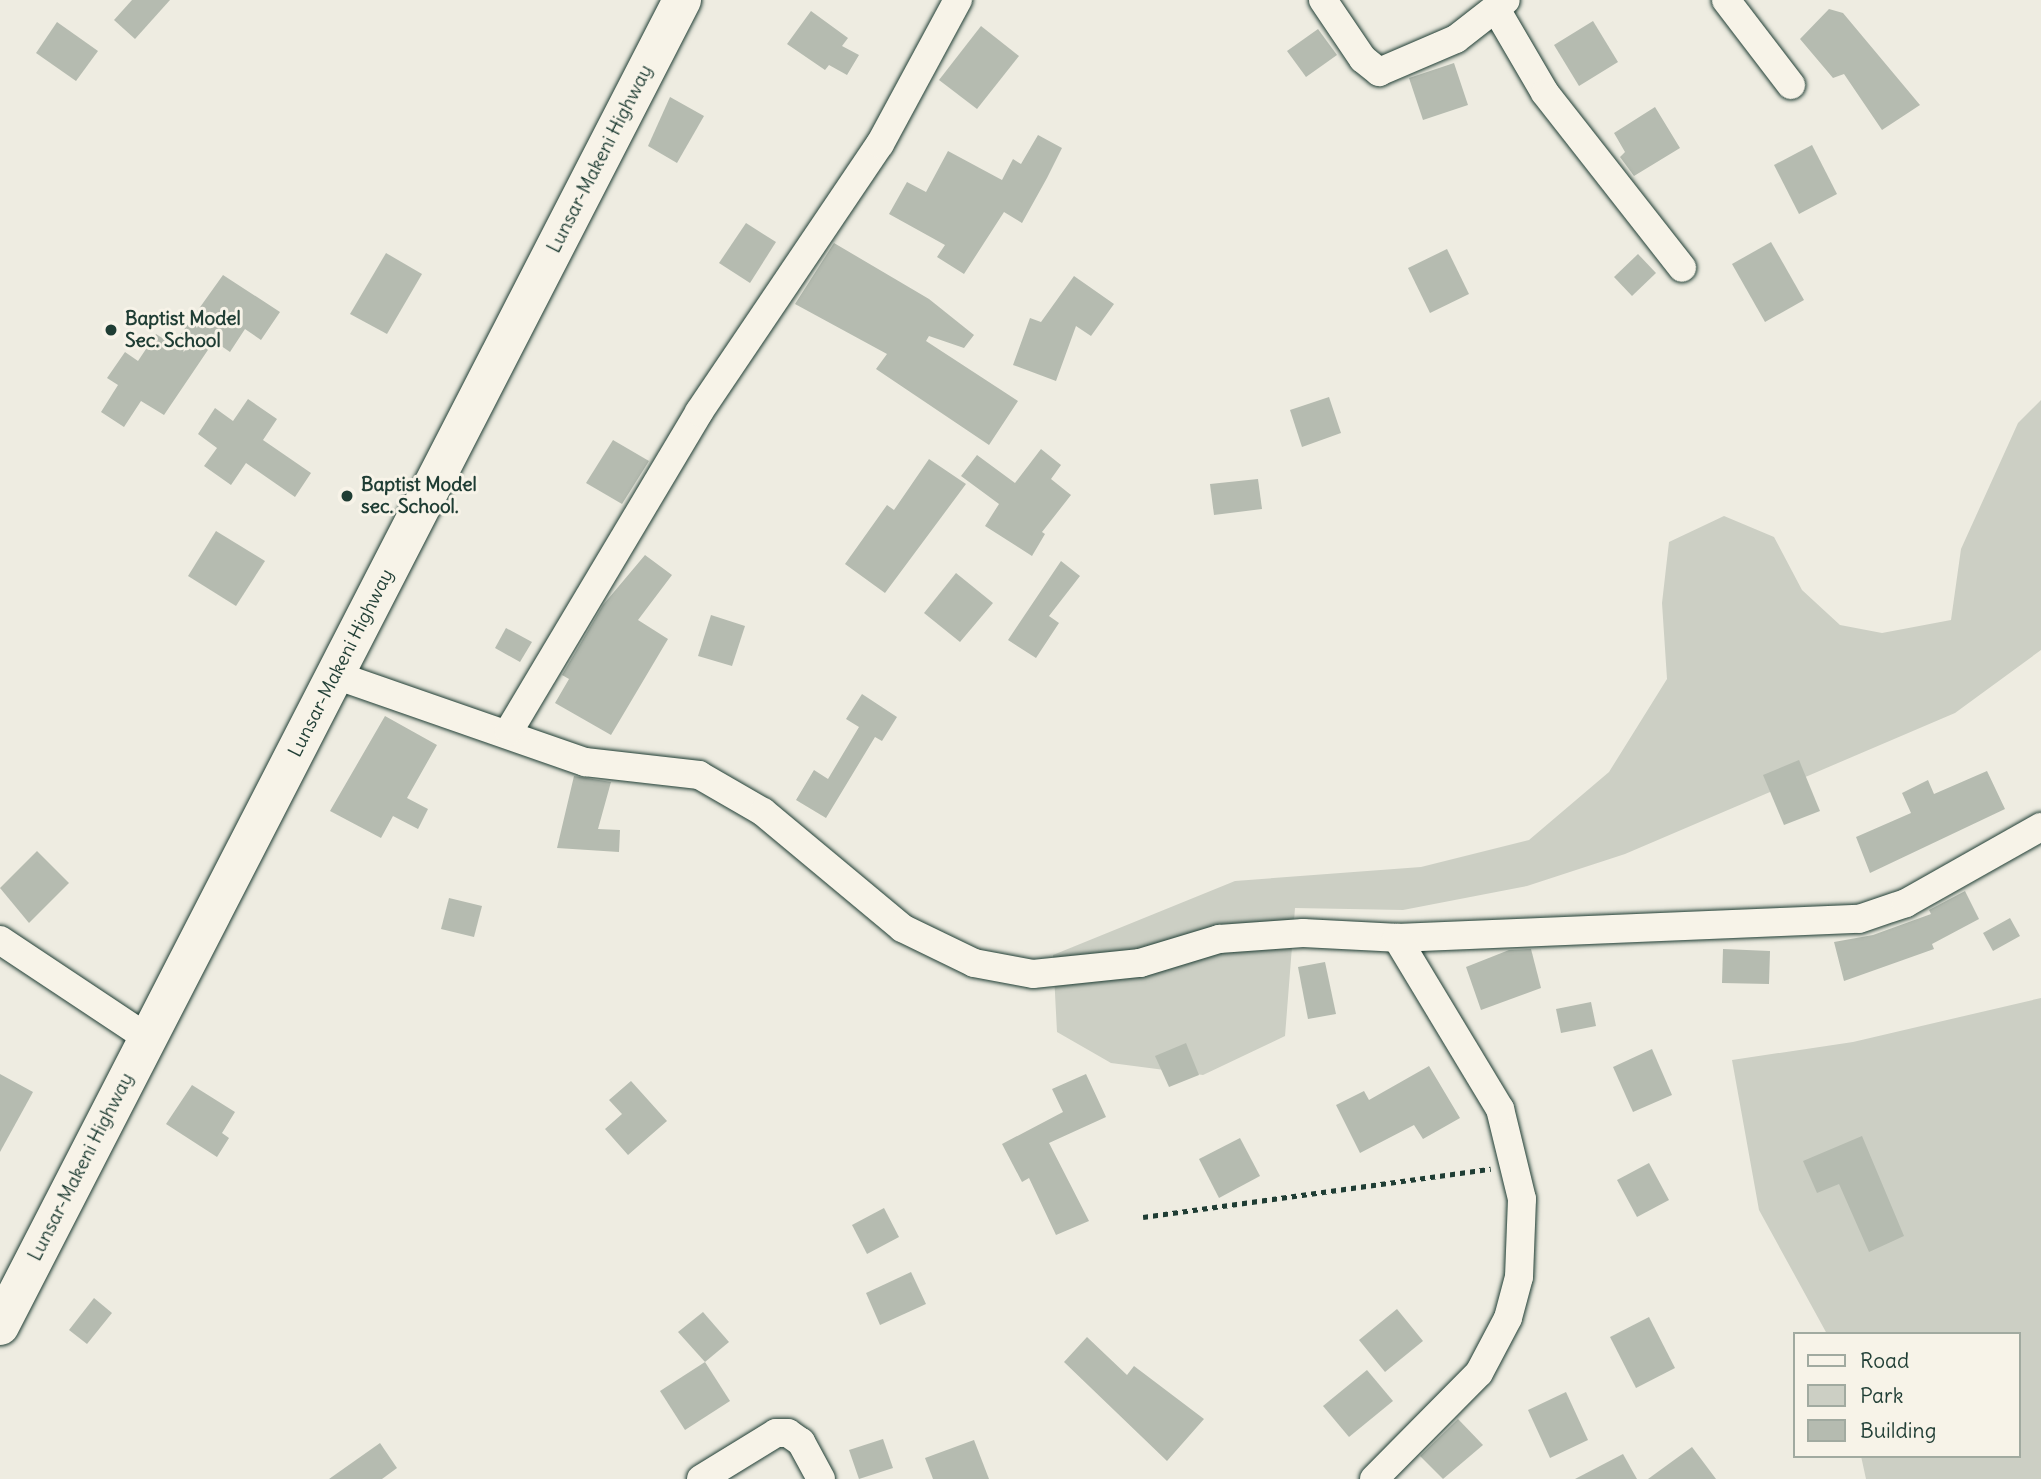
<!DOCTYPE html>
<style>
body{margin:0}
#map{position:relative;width:2041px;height:1479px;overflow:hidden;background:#eeece1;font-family:Delius,sans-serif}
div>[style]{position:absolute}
.green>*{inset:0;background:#cccfc4}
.building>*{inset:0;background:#b5bbb0}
.path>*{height:4.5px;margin-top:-2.25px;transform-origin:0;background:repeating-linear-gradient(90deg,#1f3d34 0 5px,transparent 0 10px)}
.roads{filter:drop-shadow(0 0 2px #1f3d34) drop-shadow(0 0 2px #1f3d34)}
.minor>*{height:28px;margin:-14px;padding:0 14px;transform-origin:14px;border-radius:14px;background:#f7f3e8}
.primary>*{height:38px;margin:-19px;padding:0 19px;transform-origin:19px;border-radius:19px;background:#f7f3e8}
.dots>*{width:19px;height:19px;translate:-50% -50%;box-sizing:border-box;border:4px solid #f7f3e8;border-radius:50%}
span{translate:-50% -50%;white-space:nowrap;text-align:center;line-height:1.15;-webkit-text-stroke:6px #f7f3e8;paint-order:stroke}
.street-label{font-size:19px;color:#1f3d34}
.poi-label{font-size:19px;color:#1f3d34;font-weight:700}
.left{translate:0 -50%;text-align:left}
.legend{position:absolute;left:1793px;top:1332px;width:228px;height:126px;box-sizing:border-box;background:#f7f3e8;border:2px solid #a1aaa0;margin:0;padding:9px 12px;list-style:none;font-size:21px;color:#1f3d34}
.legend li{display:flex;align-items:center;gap:14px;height:35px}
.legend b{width:35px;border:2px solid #a1aaa0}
</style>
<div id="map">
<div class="green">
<div style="clip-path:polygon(2041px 400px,2041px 650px,1955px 713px,1625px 854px,1527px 886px,1403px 910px,1295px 908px,1285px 1036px,1203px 1075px,1111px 1063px,1057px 1032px,1053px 955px,1235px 881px,1421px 867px,1529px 840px,1609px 772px,1667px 679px,1662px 603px,1669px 542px,1724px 516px,1774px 537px,1802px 590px,1840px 625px,1882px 633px,1951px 620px,1961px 549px,2018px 423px)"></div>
<div style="clip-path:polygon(2041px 998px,2041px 1479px,1866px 1479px,1861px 1456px,2018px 1456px,2018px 1334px,1827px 1334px,1759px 1210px,1732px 1060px,1853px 1042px)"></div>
</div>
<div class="building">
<div style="clip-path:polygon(132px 0,170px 0,135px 39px,114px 20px)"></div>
<div style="clip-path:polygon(1829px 9px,1843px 13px,1920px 105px,1882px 130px,1844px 74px,1833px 78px,1800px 39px)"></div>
<div style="clip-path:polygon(811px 11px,848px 38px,842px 46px,859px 55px,847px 75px,829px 65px,825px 70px,787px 44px)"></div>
<div style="clip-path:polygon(1593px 21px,1618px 62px,1579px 86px,1554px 45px)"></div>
<div style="clip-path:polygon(57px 22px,98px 51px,76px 81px,36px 53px)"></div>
<div style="clip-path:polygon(981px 26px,1019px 56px,977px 109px,939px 80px)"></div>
<div style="clip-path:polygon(1318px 29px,1337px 55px,1306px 77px,1287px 51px)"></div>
<div style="clip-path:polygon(1454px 63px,1468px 105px,1423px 120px,1409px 78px)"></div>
<div style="clip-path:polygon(670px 97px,704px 116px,677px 163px,648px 146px)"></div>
<div style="clip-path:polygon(1655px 107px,1680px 148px,1634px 176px,1620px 157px,1625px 152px,1614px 133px)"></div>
<div style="clip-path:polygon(1038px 135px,1062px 148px,1047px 178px,1022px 223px,1004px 212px,964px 274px,937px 257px,945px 245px,889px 214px,907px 182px,926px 192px,948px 151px,1002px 180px,1013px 159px,1021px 164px)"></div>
<div style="clip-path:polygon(1812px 145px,1837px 194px,1799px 214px,1774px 165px)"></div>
<div style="clip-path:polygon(746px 223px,776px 242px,750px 283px,719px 263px)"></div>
<div style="clip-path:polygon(1771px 242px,1804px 300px,1765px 322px,1732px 264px)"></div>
<div style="clip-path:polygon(834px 243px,929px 299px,974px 335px,964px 348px,929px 336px,926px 341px,1018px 401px,989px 445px,876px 369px,887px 354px,795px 304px)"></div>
<div style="clip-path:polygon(1447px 249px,1469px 294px,1430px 313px,1408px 268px)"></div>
<div style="clip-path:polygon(386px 253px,422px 274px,387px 334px,350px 314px)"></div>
<div style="clip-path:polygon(1638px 254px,1656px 273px,1632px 296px,1614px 277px)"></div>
<div style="clip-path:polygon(223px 275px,280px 312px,261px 340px,245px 329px,230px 352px,214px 341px,164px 415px,141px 401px,124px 427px,101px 412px,118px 385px,107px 378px,125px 352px,138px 361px,156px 334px,173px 345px)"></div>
<div style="clip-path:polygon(1074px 276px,1114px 304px,1091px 336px,1076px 326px,1056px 381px,1013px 365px,1030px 318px,1041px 322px)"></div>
<div style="clip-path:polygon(1329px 397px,1341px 433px,1302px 447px,1290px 410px)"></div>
<div style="clip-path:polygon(248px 399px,277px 419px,263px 440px,311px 473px,295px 497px,246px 463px,231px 485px,204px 466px,217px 448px,198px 434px,215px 408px,233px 421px)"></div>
<div style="clip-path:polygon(613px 440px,649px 461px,622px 504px,586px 483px)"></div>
<div style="clip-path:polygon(1041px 449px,1061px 465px,1051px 479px,1071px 495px,1042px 532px,1045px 534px,1032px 556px,985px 526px,999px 504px,961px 476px,977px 455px,1015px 483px)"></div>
<div style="clip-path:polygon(929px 459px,966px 484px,885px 593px,845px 564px,887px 505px,894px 510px)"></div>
<div style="clip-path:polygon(1258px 479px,1262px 509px,1214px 515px,1210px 484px)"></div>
<div style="clip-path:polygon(216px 531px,265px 561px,236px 606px,188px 576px)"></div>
<div style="clip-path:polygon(645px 555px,672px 575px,638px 620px,668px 639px,611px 735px,555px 703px,569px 679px,562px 675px,603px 605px)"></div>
<div style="clip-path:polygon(1061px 561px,1080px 576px,1049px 616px,1059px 623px,1036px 658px,1008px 640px)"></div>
<div style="clip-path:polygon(956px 573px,993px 603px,960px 642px,924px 613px)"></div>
<div style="clip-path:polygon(711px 615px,745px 626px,732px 666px,698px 656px)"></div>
<div style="clip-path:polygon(506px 628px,532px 642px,520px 662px,495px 648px)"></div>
<div style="clip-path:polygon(862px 694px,897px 717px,882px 741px,875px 737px,826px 818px,796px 800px,814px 770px,828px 779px,859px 727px,846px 719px)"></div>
<div style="clip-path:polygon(385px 716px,437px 745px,407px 798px,428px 809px,418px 829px,393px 816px,381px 838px,330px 811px)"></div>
<div style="clip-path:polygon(1799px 760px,1820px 811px,1784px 825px,1763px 775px)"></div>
<div style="clip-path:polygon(1987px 771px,2005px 809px,1870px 873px,1856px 837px,1911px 813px,1902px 793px,1928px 780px,1934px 794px)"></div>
<div style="clip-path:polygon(574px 776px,611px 782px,598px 829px,620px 830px,619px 852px,557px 848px)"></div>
<div style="clip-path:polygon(37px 851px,69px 883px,29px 923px,0 888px)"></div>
<div style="clip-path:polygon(1965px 891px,1979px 919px,1932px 944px,1934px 949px,1844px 981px,1834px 942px,1873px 935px,1931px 914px,1929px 910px)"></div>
<div style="clip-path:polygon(449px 898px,482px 906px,474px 937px,441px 929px)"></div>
<div style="clip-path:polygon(2010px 918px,2020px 936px,1993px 951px,1983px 933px)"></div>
<div style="clip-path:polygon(1531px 949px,1541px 988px,1481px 1010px,1466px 967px,1509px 950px)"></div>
<div style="clip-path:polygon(1723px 949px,1770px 951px,1769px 984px,1722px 983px)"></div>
<div style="clip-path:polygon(1325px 962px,1336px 1014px,1308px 1019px,1298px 967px)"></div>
<div style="clip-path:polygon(1591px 1002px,1596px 1026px,1561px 1033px,1556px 1009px)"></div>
<div style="clip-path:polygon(1186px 1043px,1199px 1075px,1169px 1087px,1155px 1056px)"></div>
<div style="clip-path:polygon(1652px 1049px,1672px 1095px,1633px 1112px,1613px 1067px)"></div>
<div style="clip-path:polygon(1429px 1066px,1460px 1118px,1423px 1139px,1414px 1125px,1360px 1153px,1336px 1105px,1364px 1091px,1369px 1100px)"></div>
<div style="clip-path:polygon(0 1074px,33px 1092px,0 1152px)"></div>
<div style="clip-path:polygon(1086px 1074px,1106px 1117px,1049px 1143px,1089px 1221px,1056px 1235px,1029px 1178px,1022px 1182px,1002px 1144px,1063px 1112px,1052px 1089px)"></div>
<div style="clip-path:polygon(631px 1081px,667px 1121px,628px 1155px,605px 1129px,622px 1114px,609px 1100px)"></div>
<div style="clip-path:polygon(192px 1085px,235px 1112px,222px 1133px,229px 1138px,217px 1157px,166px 1124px)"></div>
<div style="clip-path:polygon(1862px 1136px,1904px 1236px,1869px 1252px,1839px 1184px,1817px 1193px,1803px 1161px)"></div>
<div style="clip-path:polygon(1240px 1138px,1260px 1176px,1219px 1198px,1199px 1159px)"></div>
<div style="clip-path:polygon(1649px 1163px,1669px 1200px,1637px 1217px,1617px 1180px)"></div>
<div style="clip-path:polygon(884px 1208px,899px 1237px,867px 1254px,852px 1225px)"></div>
<div style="clip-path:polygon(911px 1272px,926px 1304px,880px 1325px,866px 1293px)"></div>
<div style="clip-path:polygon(94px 1298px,112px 1313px,87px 1344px,69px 1330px)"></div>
<div style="clip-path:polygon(1397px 1309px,1423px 1341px,1385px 1372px,1359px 1340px)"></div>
<div style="clip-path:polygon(703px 1312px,729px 1342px,705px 1362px,678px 1332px)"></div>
<div style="clip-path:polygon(1649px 1317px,1675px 1368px,1636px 1388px,1610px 1337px)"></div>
<div style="clip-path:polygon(1087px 1337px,1127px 1375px,1134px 1366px,1204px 1419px,1167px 1461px,1064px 1362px)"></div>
<div style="clip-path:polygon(705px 1362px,730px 1401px,685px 1430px,660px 1391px)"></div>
<div style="clip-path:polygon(1367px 1370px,1393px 1401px,1349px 1437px,1323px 1406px)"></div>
<div style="clip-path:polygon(1566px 1392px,1588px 1440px,1550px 1458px,1528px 1410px)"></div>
<div style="clip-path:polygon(1458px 1419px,1483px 1445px,1443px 1479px,1420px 1456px)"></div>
<div style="clip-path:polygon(883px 1439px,893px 1468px,859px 1479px,849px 1450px)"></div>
<div style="clip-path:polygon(974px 1440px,989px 1479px,933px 1479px,925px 1458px)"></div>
<div style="clip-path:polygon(380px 1443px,397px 1468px,382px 1479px,329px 1479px)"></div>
<div style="clip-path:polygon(1692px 1447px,1716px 1479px,1648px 1479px)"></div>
<div style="clip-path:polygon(1623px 1454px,1637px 1479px,1575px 1479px)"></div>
</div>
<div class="path">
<div style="left:1143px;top:1217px;width:351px;rotate:-7.9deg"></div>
</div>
<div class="roads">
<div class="minor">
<div style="left:1323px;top:0;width:71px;rotate:55.9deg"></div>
<div style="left:1363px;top:59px;width:21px;rotate:39deg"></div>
<div style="left:1379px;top:72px;width:84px;rotate:-23.2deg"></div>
<div style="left:1456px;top:39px;width:63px;rotate:-38deg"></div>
<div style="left:1726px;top:0;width:107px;rotate:52.6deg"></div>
<div style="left:1496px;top:9px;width:97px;rotate:59.7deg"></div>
<div style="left:1545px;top:93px;width:222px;rotate:51.9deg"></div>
<div style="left:335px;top:675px;width:265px;rotate:19.2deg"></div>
<div style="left:585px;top:762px;width:115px;rotate:6.5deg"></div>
<div style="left:699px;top:775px;width:74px;rotate:30deg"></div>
<div style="left:763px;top:812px;width:181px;rotate:39.8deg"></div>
<div style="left:902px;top:928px;width:80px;rotate:25.9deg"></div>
<div style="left:974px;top:963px;width:60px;rotate:10.6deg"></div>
<div style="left:1033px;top:974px;width:108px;rotate:-5.9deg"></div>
<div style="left:1140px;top:963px;width:83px;rotate:-16.9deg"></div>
<div style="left:1219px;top:939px;width:84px;rotate:-4.1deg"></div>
<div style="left:1303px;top:933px;width:94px;rotate:3deg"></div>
<div style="left:1397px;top:938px;width:462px;rotate:-2.4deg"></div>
<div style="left:1859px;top:919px;width:50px;rotate:-18.8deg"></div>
<div style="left:1906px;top:903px;width:155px;rotate:-29.4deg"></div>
<div style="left:509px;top:731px;width:371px;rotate:-59.2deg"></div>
<div style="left:699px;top:412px;width:323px;rotate:-56deg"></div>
<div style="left:880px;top:144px;width:164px;rotate:-61.6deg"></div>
<div style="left:0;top:940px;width:175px;rotate:33.6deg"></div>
<div style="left:701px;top:1479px;width:88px;rotate:-31.5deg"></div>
<div style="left:776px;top:1433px;width:12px"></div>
<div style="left:788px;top:1433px;width:16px;rotate:35deg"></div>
<div style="left:801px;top:1442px;width:42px;rotate:61.6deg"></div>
<div style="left:1374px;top:1479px;width:149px;rotate:-45.3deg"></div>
<div style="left:1479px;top:1373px;width:62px;rotate:-62.2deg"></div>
<div style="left:1508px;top:1318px;width:42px;rotate:-75deg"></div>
<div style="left:1519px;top:1277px;width:78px;rotate:-87.8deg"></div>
<div style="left:1522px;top:1199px;width:93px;rotate:-103.7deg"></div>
<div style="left:1500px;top:1109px;width:200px;rotate:-121.1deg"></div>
</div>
<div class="primary">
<div style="left:0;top:1326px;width:1491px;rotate:-62.78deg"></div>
</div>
</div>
<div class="dots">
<div style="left:111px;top:330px;background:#1f3d34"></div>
<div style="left:347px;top:496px;background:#1f3d34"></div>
</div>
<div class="street-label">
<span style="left:600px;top:159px;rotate:-63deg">Lunsar-Makeni Highway</span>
<span style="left:341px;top:663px;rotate:-63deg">Lunsar-Makeni Highway</span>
<span style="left:81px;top:1167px;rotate:-63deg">Lunsar-Makeni Highway</span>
</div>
<div class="poi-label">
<span class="left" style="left:125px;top:330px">Baptist Model<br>Sec. School</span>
<span class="left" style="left:361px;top:496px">Baptist Model<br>sec. School.</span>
</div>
<ul class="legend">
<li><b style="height:9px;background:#f7f3e8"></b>Road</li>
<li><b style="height:19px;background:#cccfc4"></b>Park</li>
<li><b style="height:19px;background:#b5bbb0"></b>Building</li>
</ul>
</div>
